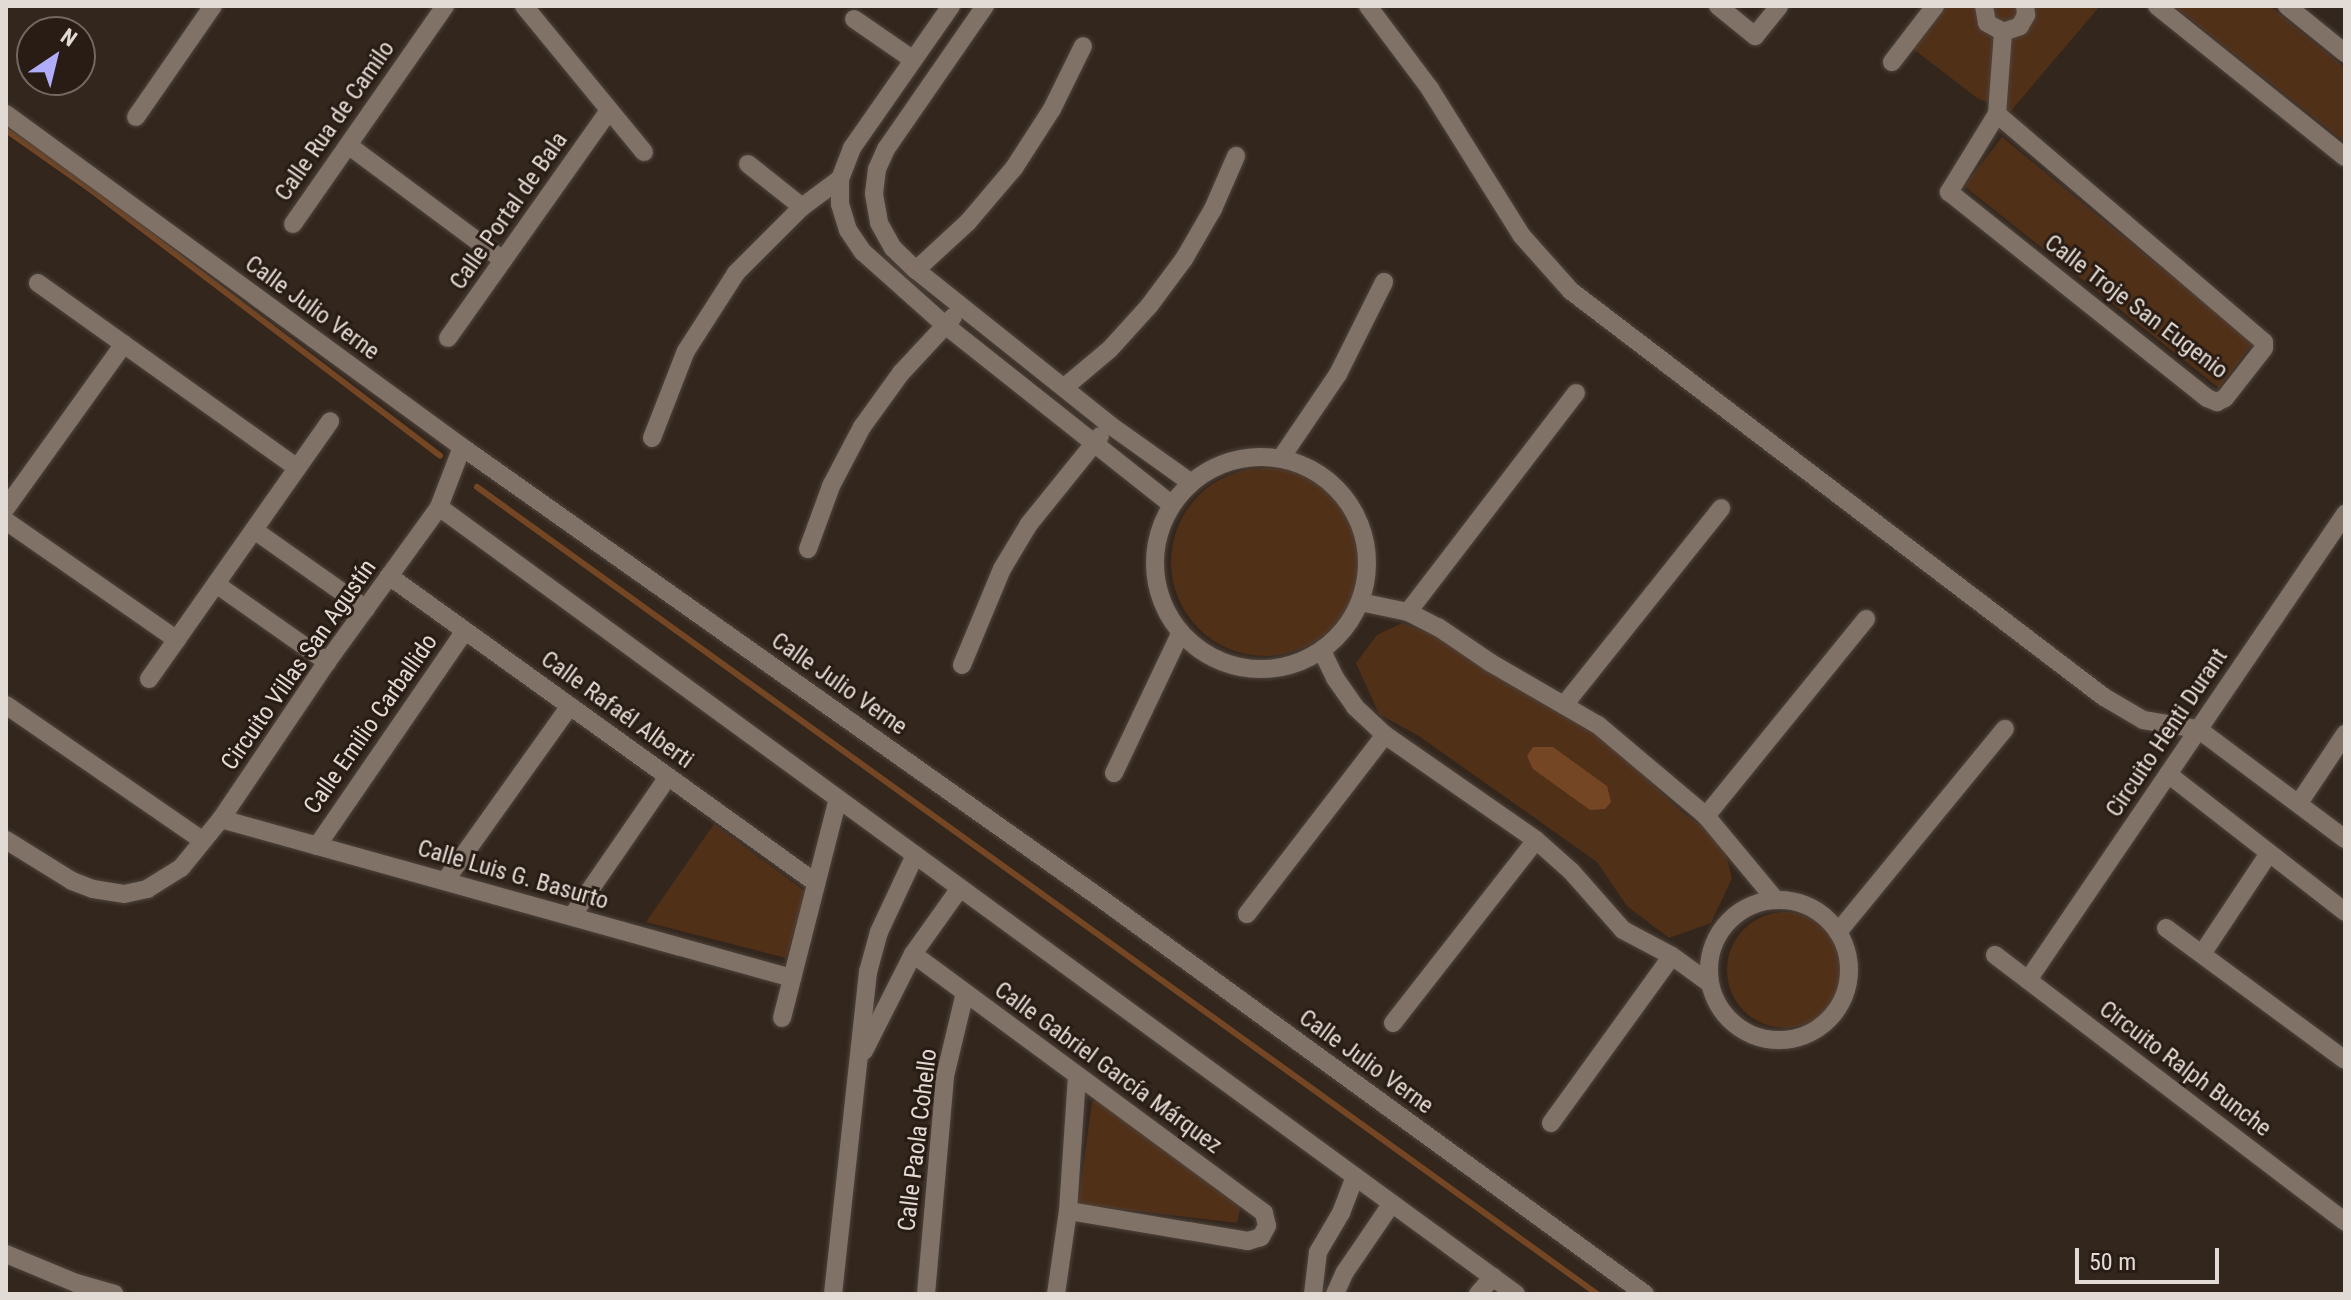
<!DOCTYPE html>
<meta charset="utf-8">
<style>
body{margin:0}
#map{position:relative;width:2351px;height:1300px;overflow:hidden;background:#32261d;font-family:"Roboto Condensed",sans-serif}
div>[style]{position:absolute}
.green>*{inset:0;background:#513018}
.round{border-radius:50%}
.water>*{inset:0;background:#754624}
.stream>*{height:6px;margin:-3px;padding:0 3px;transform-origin:3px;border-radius:3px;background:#754624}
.roads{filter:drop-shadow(0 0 2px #4e443c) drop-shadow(0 0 2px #4e443c)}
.street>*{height:18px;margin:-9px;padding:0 9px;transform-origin:9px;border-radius:9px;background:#817268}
.street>.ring{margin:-9px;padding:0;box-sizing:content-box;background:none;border:18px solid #817268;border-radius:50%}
span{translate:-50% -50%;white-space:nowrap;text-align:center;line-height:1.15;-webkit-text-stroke:6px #281c14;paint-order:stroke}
.street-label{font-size:24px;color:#e2dad4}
.frame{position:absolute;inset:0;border:8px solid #e2dad4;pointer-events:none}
.north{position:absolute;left:16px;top:16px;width:80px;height:80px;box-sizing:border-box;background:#281c14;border:2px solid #726861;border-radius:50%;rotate:35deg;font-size:22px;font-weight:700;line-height:32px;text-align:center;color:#e2dad4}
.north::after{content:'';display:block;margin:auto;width:28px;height:36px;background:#b0aefa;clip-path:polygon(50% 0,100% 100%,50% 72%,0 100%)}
.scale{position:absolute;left:2075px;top:1248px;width:144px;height:36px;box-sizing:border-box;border:4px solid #e2dad4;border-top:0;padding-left:10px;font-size:24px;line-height:28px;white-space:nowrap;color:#e2dad4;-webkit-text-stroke:6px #281c14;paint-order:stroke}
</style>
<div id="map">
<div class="green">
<div style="clip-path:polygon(1946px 6px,2100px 6px,2010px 112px,1977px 98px,1912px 48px)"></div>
<div style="clip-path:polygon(2174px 6px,2270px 6px,2345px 68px,2345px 142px)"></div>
<div style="clip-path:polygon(2002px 137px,2253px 343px,2219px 388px,1964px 186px)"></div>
<div class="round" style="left:1171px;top:468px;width:188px;height:188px"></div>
<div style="clip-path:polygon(1402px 623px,1442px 638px,1606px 740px,1683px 813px,1722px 839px,1732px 878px,1711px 923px,1669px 938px,1627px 906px,1597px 862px,1419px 736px,1379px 714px,1356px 663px,1377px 635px)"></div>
<div style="clip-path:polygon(714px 824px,806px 892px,786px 958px,646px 922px)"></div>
<div class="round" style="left:1727px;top:912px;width:116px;height:116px"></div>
<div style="clip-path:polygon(1100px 1101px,1241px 1203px,1237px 1223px,1078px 1204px,1092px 1102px)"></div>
</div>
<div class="water">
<div style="clip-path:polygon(1533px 747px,1553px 747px,1607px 786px,1611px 802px,1605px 809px,1590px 810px,1533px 769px,1527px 756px)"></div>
</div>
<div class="stream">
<div style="left:6px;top:130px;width:103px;rotate:35.1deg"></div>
<div style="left:90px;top:189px;width:440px;rotate:37.3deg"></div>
<div style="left:477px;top:487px;width:1380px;rotate:35.77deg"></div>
</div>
<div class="roads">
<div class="street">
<div style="left:524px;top:6px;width:189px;rotate:50.6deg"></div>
<div style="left:951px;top:6px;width:173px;rotate:124.9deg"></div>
<div style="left:852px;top:148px;width:33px;rotate:111deg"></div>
<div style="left:840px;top:179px;width:25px;rotate:90deg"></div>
<div style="left:840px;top:204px;width:27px;rotate:73deg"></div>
<div style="left:848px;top:230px;width:27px;rotate:56deg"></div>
<div style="left:863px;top:252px;width:110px;rotate:41.7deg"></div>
<div style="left:945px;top:325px;width:288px;rotate:38.4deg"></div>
<div style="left:985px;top:6px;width:174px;rotate:124.7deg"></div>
<div style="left:886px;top:149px;width:22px;rotate:114deg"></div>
<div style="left:877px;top:169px;width:25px;rotate:97deg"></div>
<div style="left:874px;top:194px;width:29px;rotate:80deg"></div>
<div style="left:879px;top:223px;width:29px;rotate:61deg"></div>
<div style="left:893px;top:248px;width:32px;rotate:44deg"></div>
<div style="left:916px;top:270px;width:248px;rotate:38.6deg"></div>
<div style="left:1110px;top:425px;width:98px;rotate:35.5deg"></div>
<div style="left:1368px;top:6px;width:104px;rotate:53.2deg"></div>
<div style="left:1430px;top:89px;width:173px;rotate:58deg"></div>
<div style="left:1522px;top:236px;width:74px;rotate:48.3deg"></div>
<div style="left:1571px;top:291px;width:670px;rotate:37.3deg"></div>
<div style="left:2104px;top:697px;width:45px;rotate:30.5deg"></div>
<div style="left:2143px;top:720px;width:56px;rotate:9.3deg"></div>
<div style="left:2198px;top:729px;width:184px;rotate:36.8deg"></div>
<div style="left:1718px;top:6px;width:48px;rotate:39deg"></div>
<div style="left:1755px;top:36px;width:38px;rotate:-51deg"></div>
<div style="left:1984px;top:6px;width:17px;rotate:80deg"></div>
<div style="left:1987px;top:23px;width:18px;rotate:29deg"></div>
<div style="left:2003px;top:32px;width:18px;rotate:-19deg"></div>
<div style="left:2020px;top:26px;width:13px;rotate:-61deg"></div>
<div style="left:2026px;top:15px;width:9px;rotate:-96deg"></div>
<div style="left:2157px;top:6px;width:241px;rotate:38.8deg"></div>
<div style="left:2287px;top:6px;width:75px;rotate:39deg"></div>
<div style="left:854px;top:19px;width:70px;rotate:34.6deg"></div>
<div style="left:1892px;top:62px;width:71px;rotate:-52.5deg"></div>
<div style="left:6px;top:114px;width:565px;rotate:36.14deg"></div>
<div style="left:462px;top:447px;width:785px;rotate:35.25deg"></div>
<div style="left:1103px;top:900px;width:670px;rotate:36.01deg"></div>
<div style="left:1997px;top:114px;width:92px;rotate:121.6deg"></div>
<div style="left:1949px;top:192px;width:330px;rotate:38.6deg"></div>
<div style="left:2207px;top:398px;width:11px;rotate:22deg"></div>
<div style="left:2217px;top:402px;width:9px;rotate:-27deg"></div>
<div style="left:2225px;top:398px;width:63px;rotate:-52deg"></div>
<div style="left:2264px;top:348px;width:6px;rotate:-90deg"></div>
<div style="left:2264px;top:342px;width:351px;rotate:-139.5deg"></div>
<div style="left:1997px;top:114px;width:82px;rotate:-85.8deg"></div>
<div style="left:136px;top:117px;width:135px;rotate:-55.3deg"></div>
<div style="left:348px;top:145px;width:193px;rotate:36.6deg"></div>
<div style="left:748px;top:164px;width:69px;rotate:38.5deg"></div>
<div style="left:293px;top:224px;width:266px;rotate:-55.1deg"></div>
<div style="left:916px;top:270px;width:71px;rotate:-42.7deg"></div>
<div style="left:968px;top:222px;width:71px;rotate:-49.6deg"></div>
<div style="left:1014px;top:168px;width:70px;rotate:-57.2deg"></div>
<div style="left:1052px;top:109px;width:70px;rotate:-63.8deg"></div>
<div style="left:38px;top:283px;width:318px;rotate:35.5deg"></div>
<div style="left:448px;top:338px;width:278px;rotate:-54.7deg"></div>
<div style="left:1066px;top:386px;width:57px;rotate:-40.1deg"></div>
<div style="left:1110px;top:349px;width:58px;rotate:-47.8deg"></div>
<div style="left:1149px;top:306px;width:59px;rotate:-53.3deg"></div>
<div style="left:1184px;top:259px;width:58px;rotate:-59.9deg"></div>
<div style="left:1213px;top:209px;width:58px;rotate:-66.5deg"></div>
<div style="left:652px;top:438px;width:93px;rotate:-68.7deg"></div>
<div style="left:686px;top:351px;width:93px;rotate:-57.3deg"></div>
<div style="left:736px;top:273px;width:93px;rotate:-45deg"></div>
<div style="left:802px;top:207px;width:47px;rotate:-36.4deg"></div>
<div class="ring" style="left:1155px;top:457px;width:194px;height:194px"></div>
<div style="left:1281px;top:458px;width:102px;rotate:-55.8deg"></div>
<div style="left:1338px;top:374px;width:103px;rotate:-63.4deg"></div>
<div style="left:439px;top:507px;width:1334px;rotate:36.16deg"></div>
<div style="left:6px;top:508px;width:202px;rotate:-54.3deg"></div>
<div style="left:6px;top:521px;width:208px;rotate:34.8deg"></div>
<div style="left:254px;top:530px;width:137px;rotate:35.2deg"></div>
<div style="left:808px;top:549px;width:67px;rotate:-69.9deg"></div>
<div style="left:831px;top:486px;width:67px;rotate:-62.3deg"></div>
<div style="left:862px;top:427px;width:67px;rotate:-54.2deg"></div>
<div style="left:901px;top:373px;width:76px;rotate:-47.1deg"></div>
<div style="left:389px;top:576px;width:526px;rotate:35.71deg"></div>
<div style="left:216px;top:584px;width:136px;rotate:35.1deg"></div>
<div style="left:1360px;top:602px;width:49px;rotate:11.8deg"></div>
<div style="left:1408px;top:612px;width:34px;rotate:27deg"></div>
<div style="left:1438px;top:627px;width:64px;rotate:34.2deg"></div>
<div style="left:1491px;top:663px;width:124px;rotate:30.1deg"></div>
<div style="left:1598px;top:725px;width:141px;rotate:40.1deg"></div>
<div style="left:1706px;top:816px;width:108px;rotate:50.3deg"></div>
<div style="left:1408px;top:612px;width:276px;rotate:-52.5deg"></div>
<div style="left:1322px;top:651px;width:30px;rotate:64deg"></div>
<div style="left:1335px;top:678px;width:35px;rotate:55deg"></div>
<div style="left:1355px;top:707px;width:41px;rotate:43deg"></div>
<div style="left:1385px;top:735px;width:184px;rotate:34.8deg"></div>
<div style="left:1536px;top:840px;width:47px;rotate:41.5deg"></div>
<div style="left:1571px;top:871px;width:79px;rotate:48.6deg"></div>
<div style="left:1623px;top:930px;width:55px;rotate:28deg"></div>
<div style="left:1672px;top:956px;width:46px;rotate:36.1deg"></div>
<div style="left:962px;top:665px;width:104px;rotate:-67.4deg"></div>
<div style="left:1002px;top:569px;width:52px;rotate:-59deg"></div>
<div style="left:1029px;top:524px;width:113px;rotate:-51.1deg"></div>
<div style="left:149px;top:679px;width:315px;rotate:-54.9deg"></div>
<div style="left:6px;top:705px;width:239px;rotate:34.6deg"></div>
<div style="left:1564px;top:705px;width:252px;rotate:-51.4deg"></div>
<div style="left:1114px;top:773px;width:154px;rotate:-64.6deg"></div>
<div style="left:2168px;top:774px;width:224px;rotate:37.9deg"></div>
<div style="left:2299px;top:803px;width:83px;rotate:-56.3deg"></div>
<div style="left:1706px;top:816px;width:254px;rotate:-50.9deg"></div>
<div style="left:221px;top:819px;width:593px;rotate:15.56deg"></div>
<div style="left:6px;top:840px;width:78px;rotate:31.8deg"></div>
<div style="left:72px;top:881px;width:22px;rotate:21deg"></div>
<div style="left:93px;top:889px;width:31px;rotate:9deg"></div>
<div style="left:124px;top:894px;width:24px;rotate:-12deg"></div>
<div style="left:147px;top:889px;width:40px;rotate:-32deg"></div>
<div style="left:181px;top:868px;width:63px;rotate:-50.8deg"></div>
<div style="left:221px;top:819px;width:189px;rotate:-56deg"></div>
<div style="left:327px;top:662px;width:191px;rotate:-54.1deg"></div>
<div style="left:439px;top:507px;width:64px;rotate:-69deg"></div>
<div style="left:317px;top:846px;width:261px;rotate:-55.5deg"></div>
<div style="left:445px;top:881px;width:215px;rotate:-54.5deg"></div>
<div class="ring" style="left:1709px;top:900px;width:122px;height:122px"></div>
<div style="left:1247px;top:914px;width:226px;rotate:-52.4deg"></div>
<div style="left:572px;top:916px;width:169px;rotate:-55.4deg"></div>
<div style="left:2166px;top:928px;width:222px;rotate:36.4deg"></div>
<div style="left:1838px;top:932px;width:263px;rotate:-50.6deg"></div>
<div style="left:913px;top:954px;width:436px;rotate:36.4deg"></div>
<div style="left:1264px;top:1213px;width:13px;rotate:77deg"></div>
<div style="left:1267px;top:1226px;width:13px;rotate:119deg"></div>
<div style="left:1261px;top:1237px;width:14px;rotate:163deg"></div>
<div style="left:1248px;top:1241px;width:182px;rotate:-170.5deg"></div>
<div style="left:2202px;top:954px;width:121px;rotate:-56.4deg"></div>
<div style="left:1995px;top:955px;width:440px;rotate:37.3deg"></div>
<div style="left:2028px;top:980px;width:564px;rotate:-55.77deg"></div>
<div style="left:782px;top:1018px;width:226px;rotate:-75.7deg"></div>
<div style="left:1393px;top:1023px;width:232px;rotate:-52deg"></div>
<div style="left:864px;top:1051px;width:109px;rotate:-63.2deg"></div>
<div style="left:913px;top:954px;width:81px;rotate:-54.5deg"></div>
<div style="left:1551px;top:1123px;width:206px;rotate:-54.1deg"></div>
<div style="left:6px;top:1254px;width:76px;rotate:22.5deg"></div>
<div style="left:76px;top:1283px;width:40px;rotate:16deg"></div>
<div style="left:833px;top:1294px;width:324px;rotate:-83.8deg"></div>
<div style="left:868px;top:972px;width:41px;rotate:-74.6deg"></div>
<div style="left:879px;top:932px;width:85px;rotate:-64.9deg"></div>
<div style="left:926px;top:1294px;width:219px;rotate:-85deg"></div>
<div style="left:945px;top:1076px;width:85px;rotate:-76.5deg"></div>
<div style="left:1056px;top:1294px;width:84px;rotate:-81.8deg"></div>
<div style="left:1068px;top:1211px;width:136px;rotate:-86.2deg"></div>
<div style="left:1313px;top:1294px;width:42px;rotate:-83.2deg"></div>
<div style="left:1318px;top:1252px;width:45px;rotate:-59.5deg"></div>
<div style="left:1341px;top:1213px;width:39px;rotate:-69deg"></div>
<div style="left:1335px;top:1294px;width:24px;rotate:-66deg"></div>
<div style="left:1345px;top:1272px;width:83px;rotate:-55.7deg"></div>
<div style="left:1478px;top:1294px;width:23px;rotate:-49deg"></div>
</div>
</div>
<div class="street-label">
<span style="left:335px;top:121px;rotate:-55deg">Calle Rua de Camilo</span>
<span style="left:509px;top:211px;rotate:-55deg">Calle Portal de Bala</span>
<span style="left:2136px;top:307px;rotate:37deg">Calle Troje San Eugenio</span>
<span style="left:312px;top:308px;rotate:36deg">Calle Julio Verne</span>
<span style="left:299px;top:665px;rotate:-55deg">Circuito Villas San Agustín</span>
<span style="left:839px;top:684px;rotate:35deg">Calle Julio Verne</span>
<span style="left:617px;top:710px;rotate:36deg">Calle Rafaél Alberti</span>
<span style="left:371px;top:724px;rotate:-55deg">Calle Emilio Carballido</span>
<span style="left:2167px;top:733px;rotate:-56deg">Circuito Henti Durant</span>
<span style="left:513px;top:875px;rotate:16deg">Calle Luis G. Basurto</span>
<span style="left:1366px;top:1062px;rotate:36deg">Calle Julio Verne</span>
<span style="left:1108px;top:1068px;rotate:36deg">Calle Gabriel García Márquez</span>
<span style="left:2185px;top:1069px;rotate:37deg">Circuito Ralph Bunche</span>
<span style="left:918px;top:1140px;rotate:-83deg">Calle Paola Cohello</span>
</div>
<div class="frame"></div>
<div class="north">N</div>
<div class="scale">50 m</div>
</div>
